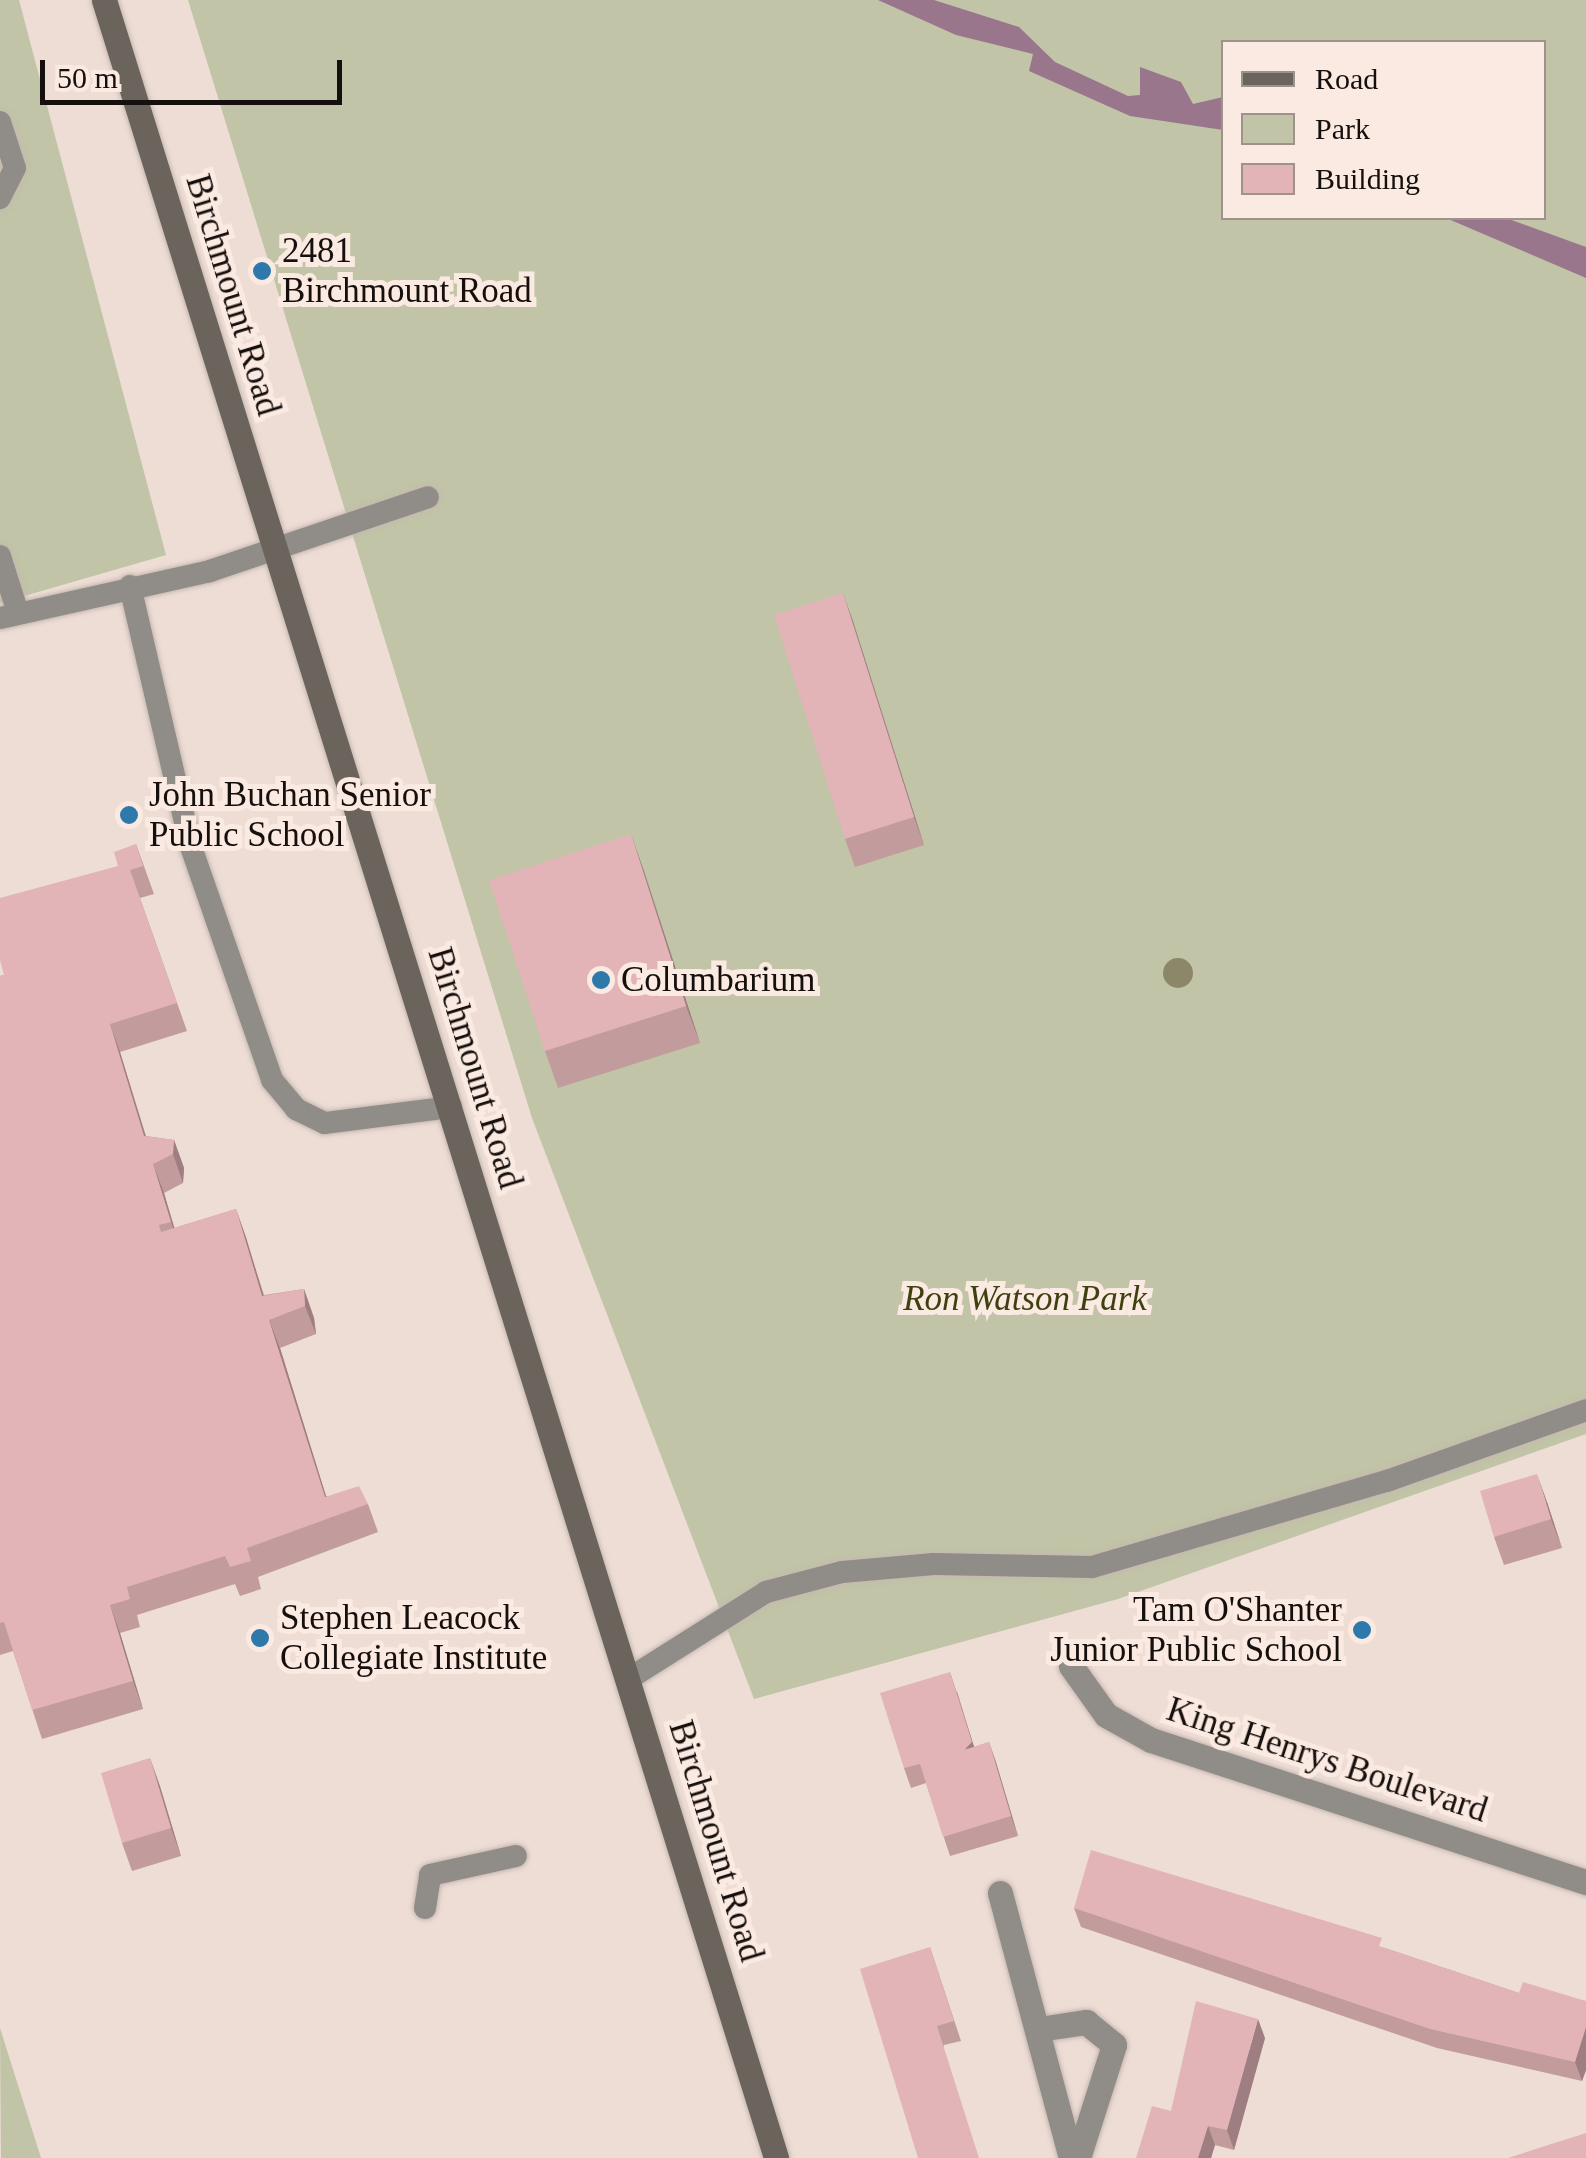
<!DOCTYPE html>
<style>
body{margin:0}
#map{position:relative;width:1586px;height:2158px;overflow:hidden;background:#edddd5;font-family:"Times New Roman",serif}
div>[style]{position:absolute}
.green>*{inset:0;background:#c1c4a6}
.water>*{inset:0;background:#9a768c}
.roads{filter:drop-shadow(0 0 2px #c6b8b1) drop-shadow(0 0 2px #c6b8b1)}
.service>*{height:22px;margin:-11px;padding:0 11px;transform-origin:11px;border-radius:11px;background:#908c87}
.minor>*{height:25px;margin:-12.5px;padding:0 12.5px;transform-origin:12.5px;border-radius:12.5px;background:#908c87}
.secondary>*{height:25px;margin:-12.5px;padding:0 12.5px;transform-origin:12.5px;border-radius:12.5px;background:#6a645c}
.trees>*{width:30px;height:30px;margin:-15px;border-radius:50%;background:#8d8769}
.wall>*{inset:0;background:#c29b9d}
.shaded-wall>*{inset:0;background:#9e7e80}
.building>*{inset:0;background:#e2b4b7}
.dots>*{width:28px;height:28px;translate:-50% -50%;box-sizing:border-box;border:5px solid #fbeae2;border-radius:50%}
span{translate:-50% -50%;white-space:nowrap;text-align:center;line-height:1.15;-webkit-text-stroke:10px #fbeae2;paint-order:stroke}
.poi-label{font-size:35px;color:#150f0d}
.left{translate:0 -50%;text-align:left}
.right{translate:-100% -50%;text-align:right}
.street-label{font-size:35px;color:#150f0d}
.park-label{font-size:35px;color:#3e4010;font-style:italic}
.legend{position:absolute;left:1221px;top:40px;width:325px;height:180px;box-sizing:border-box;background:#fbeae2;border:2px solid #9f928d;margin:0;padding:12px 18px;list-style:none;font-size:30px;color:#150f0d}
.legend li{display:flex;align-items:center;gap:20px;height:50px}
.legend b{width:50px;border:2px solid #9f928d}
.scale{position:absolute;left:40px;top:60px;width:302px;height:45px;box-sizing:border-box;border:5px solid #150f0d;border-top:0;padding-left:12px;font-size:30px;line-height:35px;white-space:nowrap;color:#150f0d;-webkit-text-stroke:8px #fbeae2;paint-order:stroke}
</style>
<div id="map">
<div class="green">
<div style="clip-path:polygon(0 0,19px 0,166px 555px,0 603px)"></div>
<div style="clip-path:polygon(evenodd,188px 0,1586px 0,1586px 1434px,1118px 1599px,754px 1699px,532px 1118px,188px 0,1224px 42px,1544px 42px,1544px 218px,1224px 218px,1224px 42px)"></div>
<div style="clip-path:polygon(0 2028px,41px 2158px,1px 2158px)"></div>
</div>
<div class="water">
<div style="clip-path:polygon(878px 0,934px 0,1019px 27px,1055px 62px,1128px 96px,1140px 95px,1140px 67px,1181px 82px,1193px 104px,1223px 97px,1223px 130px,1130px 116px,1029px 71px,1033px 54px,956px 35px)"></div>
<div style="clip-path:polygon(1446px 218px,1506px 218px,1586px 247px,1586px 278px)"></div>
</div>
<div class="roads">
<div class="service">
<div style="left:0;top:122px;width:48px;rotate:71.9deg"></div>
<div style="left:15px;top:168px;width:34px;rotate:117deg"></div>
<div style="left:0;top:556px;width:60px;rotate:72.5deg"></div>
<div style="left:130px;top:586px;width:265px;rotate:76.9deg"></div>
<div style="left:190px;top:844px;width:250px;rotate:70.8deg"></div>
<div style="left:272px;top:1080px;width:38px;rotate:50deg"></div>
<div style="left:296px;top:1109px;width:32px;rotate:26deg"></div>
<div style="left:325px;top:1123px;width:127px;rotate:-7.2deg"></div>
<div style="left:0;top:618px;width:215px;rotate:-12.6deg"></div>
<div style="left:210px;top:571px;width:230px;rotate:-18.7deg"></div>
<div style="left:630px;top:1678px;width:161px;rotate:-32.3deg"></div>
<div style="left:766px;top:1592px;width:79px;rotate:-14.7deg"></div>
<div style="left:842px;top:1572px;width:92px;rotate:-5deg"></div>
<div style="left:934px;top:1564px;width:158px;rotate:1.1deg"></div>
<div style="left:1092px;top:1567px;width:307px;rotate:-16.3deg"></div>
<div style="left:1387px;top:1481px;width:211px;rotate:-19.6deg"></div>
<div style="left:425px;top:1908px;width:33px;rotate:-81deg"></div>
<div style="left:430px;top:1875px;width:88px;rotate:-12.5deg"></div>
</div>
<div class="minor">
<div style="left:1071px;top:1666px;width:60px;rotate:54.5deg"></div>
<div style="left:1106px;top:1715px;width:51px;rotate:29.1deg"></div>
<div style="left:1151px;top:1740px;width:458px;rotate:18.1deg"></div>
<div style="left:1000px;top:1893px;width:274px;rotate:75deg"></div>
<div style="left:1039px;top:2029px;width:48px;rotate:-8.5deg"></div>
<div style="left:1086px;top:2022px;width:36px;rotate:39deg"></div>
<div style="left:1114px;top:2045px;width:119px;rotate:107.7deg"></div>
</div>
<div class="secondary">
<div style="left:104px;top:0;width:2260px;rotate:72.7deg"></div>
</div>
</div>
<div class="trees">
<div style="left:1178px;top:973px"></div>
</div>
<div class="wall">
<div style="clip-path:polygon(843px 593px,924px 845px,855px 867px,845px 839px)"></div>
<div style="clip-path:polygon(631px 834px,700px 1043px,558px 1088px,545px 1051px)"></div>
<div style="clip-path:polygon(136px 844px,154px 894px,140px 898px,187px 1031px,120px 1052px,146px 1136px,174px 1140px,184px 1168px,183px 1183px,164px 1193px,174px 1228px,236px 1209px,264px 1295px,304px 1289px,314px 1318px,316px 1334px,280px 1348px,326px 1496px,368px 1504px,378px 1532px,258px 1577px,261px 1589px,240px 1596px,235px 1584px,137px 1615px,140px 1627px,120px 1633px,143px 1709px,42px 1739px,13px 1651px,0 1655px,0 976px,4px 975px,118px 866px)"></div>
<div style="clip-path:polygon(1547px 1502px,1562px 1548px,1504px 1565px,1494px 1537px)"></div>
<div style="clip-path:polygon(957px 1691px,974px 1747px,989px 1742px,1018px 1836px,950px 1856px,926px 1783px,911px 1788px,904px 1768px)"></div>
<div style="clip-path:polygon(150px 1758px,181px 1856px,132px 1871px,122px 1843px)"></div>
<div style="clip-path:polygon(1074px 1908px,1385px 1948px,1519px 1993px,1586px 2001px,1586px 2070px,1582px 2081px,1437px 2048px,1081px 1927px)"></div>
<div style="clip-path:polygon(930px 1947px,961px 2041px,944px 2045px,918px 2158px)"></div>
<div style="clip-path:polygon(1265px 2038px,1234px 2150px,1215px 2145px,1211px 2158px,1136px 2158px,1171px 2111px)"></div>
</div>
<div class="shaded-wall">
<div style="clip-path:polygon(843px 593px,853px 621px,924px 845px,914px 817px)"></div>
<div style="clip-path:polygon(631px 834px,644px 871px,700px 1043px,686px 1006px)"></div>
<div style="clip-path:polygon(110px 1024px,120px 1052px,154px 1164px,144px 1136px)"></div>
<div style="clip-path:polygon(174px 1140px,184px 1168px,183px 1183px,173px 1154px)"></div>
<div style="clip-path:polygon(153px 1164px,164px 1193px,181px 1250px,171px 1222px)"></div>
<div style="clip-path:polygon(236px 1209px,246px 1237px,272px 1324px,262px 1296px)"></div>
<div style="clip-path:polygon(304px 1289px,314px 1318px,316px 1334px,305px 1306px)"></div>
<div style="clip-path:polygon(269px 1320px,280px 1348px,335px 1525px,325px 1497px)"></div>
<div style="clip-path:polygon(1537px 1474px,1547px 1502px,1562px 1548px,1551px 1519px)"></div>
<div style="clip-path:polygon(110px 1605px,120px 1633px,143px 1709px,133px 1681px)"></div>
<div style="clip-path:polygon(950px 1672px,979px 1762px,971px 1770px)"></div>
<div style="clip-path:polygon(989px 1742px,996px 1762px,1018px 1836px,1011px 1816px)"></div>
<div style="clip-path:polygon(150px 1758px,160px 1786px,181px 1856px,171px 1828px)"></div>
<div style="clip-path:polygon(1258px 2019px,1265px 2038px,1234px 2150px,1227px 2130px)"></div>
<div style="clip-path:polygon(1586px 2027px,1586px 2070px,1582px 2081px,1575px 2062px)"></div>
<div style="clip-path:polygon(1208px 2126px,1215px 2145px,1211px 2158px,1198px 2158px)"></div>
</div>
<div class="building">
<div style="clip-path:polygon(843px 593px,914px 817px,845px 839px,774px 615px)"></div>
<div style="clip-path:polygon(631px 834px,686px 1006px,545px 1051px,489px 880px)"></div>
<div style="clip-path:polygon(136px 844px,143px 866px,130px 870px,177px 1003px,110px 1024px,144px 1136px,174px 1140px,173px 1154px,153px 1164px,171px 1222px,159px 1225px,161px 1232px,236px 1209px,262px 1296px,304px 1289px,305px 1306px,269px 1320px,325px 1497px,359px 1486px,368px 1504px,247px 1548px,251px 1561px,230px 1567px,225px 1556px,127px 1587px,130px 1599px,110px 1605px,133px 1681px,32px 1710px,4px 1622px,0 1623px,0 976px,4px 975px,0 960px,0 898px,118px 866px,114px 852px)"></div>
<div style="clip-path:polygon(1537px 1474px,1551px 1519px,1494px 1537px,1480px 1491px)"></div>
<div style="clip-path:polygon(950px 1672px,972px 1742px,964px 1750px,989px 1742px,1011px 1816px,943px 1837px,920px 1764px,904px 1768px,880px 1693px)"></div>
<div style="clip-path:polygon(150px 1758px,171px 1828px,122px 1843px,101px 1773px)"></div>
<div style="clip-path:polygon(1091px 1850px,1382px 1938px,1379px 1946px,1519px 1993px,1523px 1982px,1586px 2001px,1586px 2027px,1575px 2062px,1430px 2029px,1074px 1908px)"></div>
<div style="clip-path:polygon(930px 1947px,954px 2021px,937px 2026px,979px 2158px,918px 2158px,860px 1969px)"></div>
<div style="clip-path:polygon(1196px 2001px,1258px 2019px,1227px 2130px,1208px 2126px,1198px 2158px,1136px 2158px,1152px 2106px,1171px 2111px)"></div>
<div style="clip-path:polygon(1586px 2133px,1586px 2158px,1508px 2158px)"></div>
</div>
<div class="dots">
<div style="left:262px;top:271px;background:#2f78ac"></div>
<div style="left:129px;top:815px;background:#2f78ac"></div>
<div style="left:601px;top:980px;background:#2f78ac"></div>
<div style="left:1362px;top:1630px;background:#2f78ac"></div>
<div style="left:260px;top:1638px;background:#2f78ac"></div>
</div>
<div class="poi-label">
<span class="left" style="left:282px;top:271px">2481<br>Birchmount Road</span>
<span class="left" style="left:149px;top:815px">John Buchan Senior<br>Public School</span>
<span class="left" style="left:621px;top:980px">Columbarium</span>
<span class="right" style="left:1342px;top:1630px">Tam O'Shanter<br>Junior Public School</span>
<span class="left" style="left:280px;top:1638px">Stephen Leacock<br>Collegiate Institute</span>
</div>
<div class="street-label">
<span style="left:233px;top:295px;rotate:73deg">Birchmount Road</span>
<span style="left:475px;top:1068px;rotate:73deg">Birchmount Road</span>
<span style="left:1327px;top:1760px;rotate:18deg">King Henrys Boulevard</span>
<span style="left:716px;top:1841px;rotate:73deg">Birchmount Road</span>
</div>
<div class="park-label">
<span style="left:1025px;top:1299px">Ron Watson Park</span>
</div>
<ul class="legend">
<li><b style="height:12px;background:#6a645c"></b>Road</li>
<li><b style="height:28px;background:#c1c4a6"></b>Park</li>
<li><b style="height:28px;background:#e2b4b7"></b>Building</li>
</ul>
<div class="scale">50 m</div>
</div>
